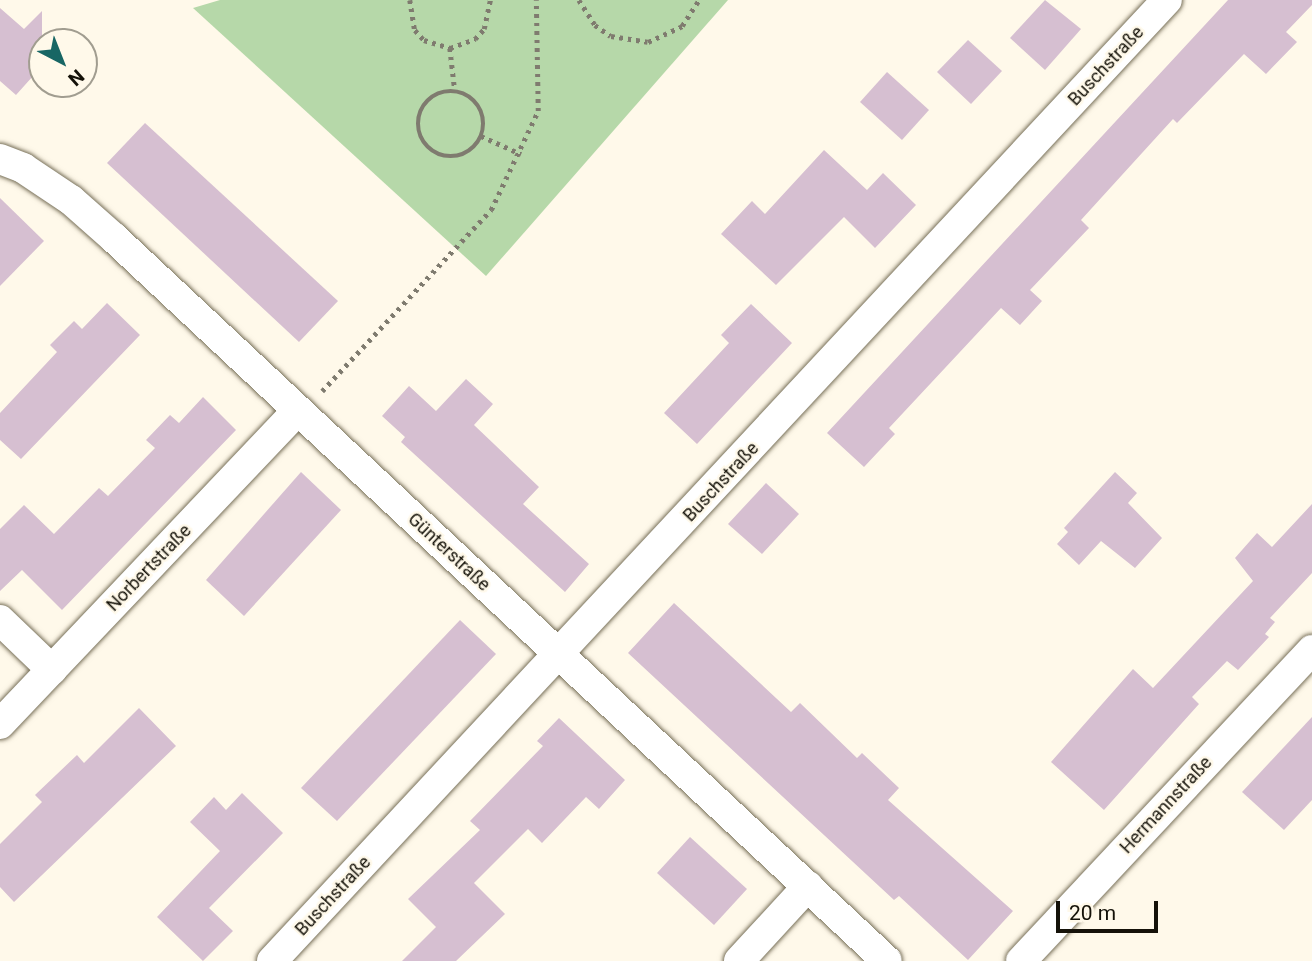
<!DOCTYPE html>
<meta charset="utf-8">
<style>
body{margin:0}
#map{position:relative;width:1312px;height:961px;overflow:hidden;background:#fff9ea;font-family:Roboto,sans-serif}
div>[style]{position:absolute}
.green>*{inset:0;background:#b6d8a9}
.building>*{inset:0;background:#d6bfd1}
.path>*{height:4.5px;margin-top:-2.25px;transform-origin:0;background:repeating-linear-gradient(90deg,#7f7b6f 0 3.5px,transparent 0 8.5px)}
.path>.ring{margin:-2.25px;padding:0;box-sizing:content-box;background:none;border:4.5px solid #7f7b6f;border-radius:50%}
.roads{filter:drop-shadow(0 0 2px #787059) drop-shadow(0 0 2px #787059)}
.street>*{height:30px;margin:-15px;padding:0 15px;transform-origin:15px;border-radius:15px;background:#fff}
span{translate:-50% -50%;white-space:nowrap;text-align:center;line-height:1.15;-webkit-text-stroke:5px #fff9ea;paint-order:stroke}
.street-label{font-size:18px;color:#151209}
.north{position:absolute;left:28px;top:28px;width:70px;height:70px;box-sizing:border-box;background:#fff9ea;border:2px solid #a19d90;border-radius:50%;rotate:138deg;font-size:19px;font-weight:700;line-height:28px;text-align:center;color:#151209}
.north::after{content:'';display:block;margin:auto;width:24px;height:32px;background:#186664;clip-path:polygon(50% 0,100% 100%,50% 72%,0 100%)}
.scale{position:absolute;left:1056px;top:901px;width:102px;height:32px;box-sizing:border-box;border:4px solid #151209;border-top:0;padding-left:9px;font-size:21px;line-height:24px;white-space:nowrap;color:#151209;-webkit-text-stroke:5px #fff9ea;paint-order:stroke}
</style>
<div id="map">
<div class="green">
<div style="clip-path:polygon(220px 0,728px 0,486px 276px,193px 8px)"></div>
</div>
<div class="building">
<div style="clip-path:polygon(1045px 0,1081px 29px,1045px 70px,1010px 38px)"></div>
<div style="clip-path:polygon(1228px 0,1312px 0,1312px 5px,1286px 32px,1297px 42px,1266px 74px,1244px 54px,1177px 123px,1173px 119px,1081px 220px,1089px 228px,1030px 290px,1042px 301px,1020px 325px,1001px 308px,889px 428px,895px 434px,864px 467px,827px 433px)"></div>
<div style="clip-path:polygon(0 8px,24px 29px,42px 11px,42px 66px,16px 95px,0 81px)"></div>
<div style="clip-path:polygon(968px 40px,1002px 71px,971px 104px,937px 72px)"></div>
<div style="clip-path:polygon(887px 72px,929px 110px,902px 140px,860px 102px)"></div>
<div style="clip-path:polygon(145px 123px,338px 301px,299px 342px,107px 163px)"></div>
<div style="clip-path:polygon(824px 150px,867px 190px,883px 173px,916px 205px,875px 248px,844px 217px,776px 285px,721px 234px,752px 201px,765px 214px)"></div>
<div style="clip-path:polygon(0 198px,44px 241px,0 286px)"></div>
<div style="clip-path:polygon(107px 303px,140px 335px,21px 459px,0 440px,0 413px,57px 352px,50px 345px,74px 321px,82px 329px)"></div>
<div style="clip-path:polygon(751px 304px,792px 343px,697px 444px,664px 413px,729px 343px,721px 335px)"></div>
<div style="clip-path:polygon(466px 379px,493px 404px,474px 425px,539px 487px,523px 504px,589px 564px,565px 592px,401px 442px,405px 437px,382px 416px,409px 386px,436px 411px)"></div>
<div style="clip-path:polygon(203px 397px,236px 430px,62px 610px,22px 570px,0 591px,0 529px,24px 505px,54px 534px,99px 488px,108px 496px,155px 448px,146px 440px,170px 415px,179px 423px)"></div>
<div style="clip-path:polygon(301px 472px,341px 510px,244px 616px,206px 580px)"></div>
<div style="clip-path:polygon(1115px 472px,1137px 493px,1128px 503px,1162px 538px,1135px 568px,1101px 541px,1079px 565px,1057px 544px,1068px 532px,1064px 528px)"></div>
<div style="clip-path:polygon(766px 483px,799px 514px,762px 554px,728px 524px)"></div>
<div style="clip-path:polygon(1312px 504px,1312px 573px,1270px 618px,1275px 622px,1265px 634px,1269px 637px,1238px 670px,1227px 661px,1192px 697px,1199px 704px,1104px 810px,1051px 762px,1133px 669px,1153px 688px,1253px 581px,1235px 558px,1257px 533px,1272px 547px)"></div>
<div style="clip-path:polygon(674px 603px,791px 712px,800px 703px,857px 758px,862px 753px,899px 788px,888px 800px,1013px 911px,968px 960px,899px 896px,894px 900px,628px 653px)"></div>
<div style="clip-path:polygon(460px 620px,496px 654px,337px 821px,301px 788px)"></div>
<div style="clip-path:polygon(139px 708px,176px 746px,14px 902px,0 887px,0 844px,42px 802px,35px 795px,77px 755px,84px 763px)"></div>
<div style="clip-path:polygon(1312px 717px,1312px 800px,1284px 830px,1242px 792px)"></div>
<div style="clip-path:polygon(559px 718px,625px 780px,599px 809px,586px 797px,542px 843px,528px 829px,474px 883px,505px 914px,456px 961px,402px 961px,436px 927px,408px 899px,480px 830px,470px 821px,543px 746px,537px 741px)"></div>
<div style="clip-path:polygon(242px 793px,283px 833px,209px 908px,233px 931px,203px 961px,157px 917px,220px 851px,190px 822px,214px 797px,226px 810px)"></div>
<div style="clip-path:polygon(690px 837px,747px 889px,714px 925px,657px 873px)"></div>
</div>
<div class="path">
<div style="left:410px;top:0;width:30px;rotate:81deg"></div>
<div style="left:415px;top:30px;width:13px;rotate:48deg"></div>
<div style="left:424px;top:40px;width:27px;rotate:17deg"></div>
<div style="left:450px;top:48px;width:27px;rotate:-20deg"></div>
<div style="left:475px;top:39px;width:13px;rotate:-48deg"></div>
<div style="left:484px;top:29px;width:30px;rotate:-78deg"></div>
<div style="left:579px;top:0;width:30px;rotate:57deg"></div>
<div style="left:595px;top:25px;width:19px;rotate:35deg"></div>
<div style="left:611px;top:36px;width:37px;rotate:9deg"></div>
<div style="left:648px;top:42px;width:38px;rotate:-25deg"></div>
<div style="left:682px;top:26px;width:31px;rotate:-57deg"></div>
<div style="left:450px;top:48px;width:43px;rotate:83.4deg"></div>
<div class="ring" style="left:418px;top:91px;width:61.5px;height:61.5px"></div>
<div style="left:481px;top:136px;width:44px;rotate:24.2deg"></div>
<div style="left:322px;top:391px;width:248px;rotate:-47deg"></div>
<div style="left:491px;top:210px;width:110px;rotate:-64.6deg"></div>
<div style="left:538px;top:111px;width:111px;rotate:-91deg"></div>
</div>
<div class="roads">
<div class="street">
<div style="left:0;top:159px;width:25px;rotate:21deg"></div>
<div style="left:23px;top:168px;width:58px;rotate:33.7deg"></div>
<div style="left:71px;top:200px;width:57px;rotate:41.5deg"></div>
<div style="left:114px;top:238px;width:1058px;rotate:43.09deg"></div>
<div style="left:0;top:620px;width:72px;rotate:43.9deg"></div>
<div style="left:0;top:724px;width:431px;rotate:-46.5deg"></div>
<div style="left:272px;top:961px;width:1313px;rotate:-47.04deg"></div>
<div style="left:739px;top:961px;width:102px;rotate:-47.4deg"></div>
<div style="left:1021px;top:961px;width:426px;rotate:-46.9deg"></div>
</div>
</div>
<div class="street-label">
<span style="left:1106px;top:66px;rotate:-47deg">Buschstraße</span>
<span style="left:721px;top:482px;rotate:-47deg">Buschstraße</span>
<span style="left:449px;top:552px;rotate:43deg">Günterstraße</span>
<span style="left:149px;top:568px;rotate:-46deg">Norbertstraße</span>
<span style="left:1166px;top:805px;rotate:-47deg">Hermannstraße</span>
<span style="left:333px;top:896px;rotate:-47deg">Buschstraße</span>
</div>
<div class="north">N</div>
<div class="scale">20 m</div>
</div>
